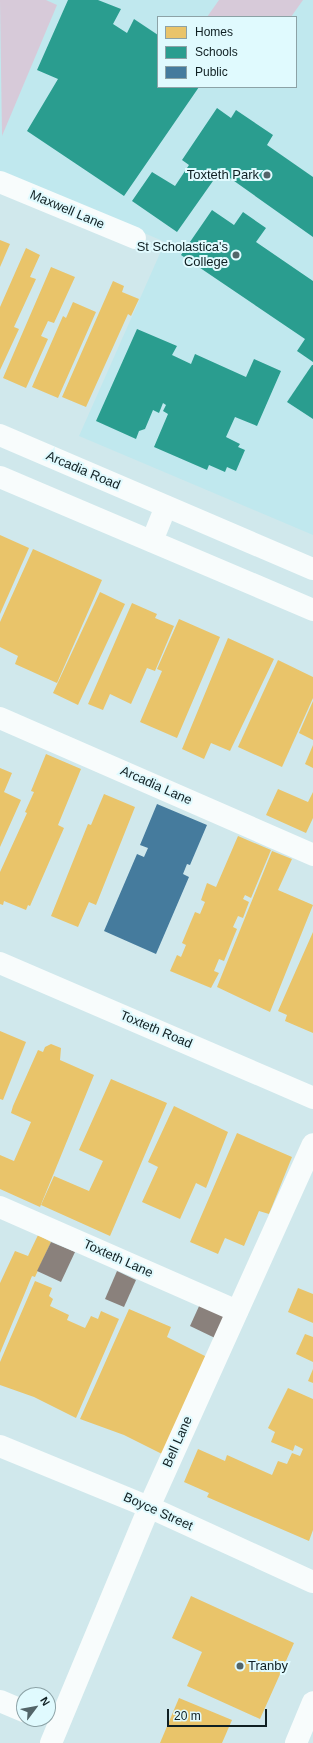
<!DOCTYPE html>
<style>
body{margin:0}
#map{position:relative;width:313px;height:1743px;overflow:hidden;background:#d0e8ec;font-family:Arial,sans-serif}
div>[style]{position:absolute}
.built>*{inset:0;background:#c0e8ee}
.green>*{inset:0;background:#d7cad9}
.homes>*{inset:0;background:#e9c46a}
.schools>*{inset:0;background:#2a9d8f}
.public>*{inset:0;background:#457b9d}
.industry>*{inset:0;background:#8a817c}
.minor>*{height:22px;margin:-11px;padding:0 11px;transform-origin:11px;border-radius:11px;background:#f8fcfc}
.dots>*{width:11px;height:11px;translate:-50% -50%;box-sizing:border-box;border:2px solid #e0fafe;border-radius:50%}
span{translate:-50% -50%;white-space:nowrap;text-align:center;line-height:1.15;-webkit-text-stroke:4px #e0fafe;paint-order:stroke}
.poi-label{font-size:13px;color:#0f1f22}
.right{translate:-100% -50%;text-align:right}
.left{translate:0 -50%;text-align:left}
.street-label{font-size:13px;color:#0f1f22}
.legend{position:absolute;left:157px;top:16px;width:140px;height:72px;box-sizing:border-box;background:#e0fafe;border:1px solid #8ca2a6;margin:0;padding:5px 7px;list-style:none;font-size:12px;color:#0f1f22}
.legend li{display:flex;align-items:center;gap:8px;height:20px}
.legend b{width:20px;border:1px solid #8ca2a6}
.north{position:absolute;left:16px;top:1687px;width:40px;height:40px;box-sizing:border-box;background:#e0fafe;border:1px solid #8ca2a6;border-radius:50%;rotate:58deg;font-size:11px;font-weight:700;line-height:16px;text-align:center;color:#0f1f22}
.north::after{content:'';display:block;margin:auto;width:14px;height:18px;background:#536569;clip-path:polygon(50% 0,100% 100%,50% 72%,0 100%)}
.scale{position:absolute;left:167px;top:1709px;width:100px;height:18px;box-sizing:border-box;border:2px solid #0f1f22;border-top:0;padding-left:5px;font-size:12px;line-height:14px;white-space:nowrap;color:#0f1f22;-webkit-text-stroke:3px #e0fafe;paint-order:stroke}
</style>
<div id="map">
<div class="built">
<div style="clip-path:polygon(evenodd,0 0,313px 0,313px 535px,79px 436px,165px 242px,0 171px,0 0,158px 17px,296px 17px,296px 87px,158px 87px,158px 17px)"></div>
</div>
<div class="green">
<div style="clip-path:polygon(0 0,46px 0,57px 5px,2px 136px)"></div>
<div style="clip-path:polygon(219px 0,303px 0,291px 17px,207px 17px)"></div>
</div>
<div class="homes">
<div style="clip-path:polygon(0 240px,10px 244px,0 267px)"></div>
<div style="clip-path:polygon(26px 248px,40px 255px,30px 277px,36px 279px,14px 327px,19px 329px,0 370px,0 307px)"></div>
<div style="clip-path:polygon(51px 267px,75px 277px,54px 323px,48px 321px,41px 336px,48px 339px,26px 388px,3px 378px)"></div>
<div style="clip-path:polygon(113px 281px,124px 286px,122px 292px,139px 299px,131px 316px,128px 314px,86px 407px,62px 397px)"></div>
<div style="clip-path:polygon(73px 302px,96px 312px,58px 398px,32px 387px,63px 316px,66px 318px)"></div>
<div style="clip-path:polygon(0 535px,29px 548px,0 614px)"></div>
<div style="clip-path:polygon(33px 549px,102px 580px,57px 683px,15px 664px,18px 656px,0 647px,0 622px)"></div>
<div style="clip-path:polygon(100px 592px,125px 604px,78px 705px,53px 693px)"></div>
<div style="clip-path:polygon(132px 603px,157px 614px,155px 618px,174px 626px,155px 671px,147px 668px,131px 704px,110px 694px,103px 710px,88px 704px)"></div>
<div style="clip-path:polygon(179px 619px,220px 637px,177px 738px,140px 722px,162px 671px,157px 669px)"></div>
<div style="clip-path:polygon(228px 638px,274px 659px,230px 751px,211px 743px,204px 759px,182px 749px)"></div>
<div style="clip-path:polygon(278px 660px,313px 677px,313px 698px,282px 767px,238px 747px)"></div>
<div style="clip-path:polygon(313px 701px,313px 740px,299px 733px)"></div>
<div style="clip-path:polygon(313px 745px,313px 768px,305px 764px)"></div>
<div style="clip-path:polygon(46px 754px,81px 769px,58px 825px,64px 828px,30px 906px,28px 905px,26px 910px,4px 901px,3px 905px,0 904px,0 872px,27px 813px,25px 812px,34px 792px,31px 791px)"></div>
<div style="clip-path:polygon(0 768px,12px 773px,4px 792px,21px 800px,0 847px)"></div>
<div style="clip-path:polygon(278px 789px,308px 802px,313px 792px,313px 818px,306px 833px,266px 815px)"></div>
<div style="clip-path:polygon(104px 794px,135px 807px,96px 905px,89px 902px,78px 927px,51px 916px,88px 824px,91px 825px)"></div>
<div style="clip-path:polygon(238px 836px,271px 850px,251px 898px,245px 895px,243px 899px,249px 902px,243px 918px,238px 916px,233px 927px,237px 929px,224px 961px,219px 959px,214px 971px,219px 973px,211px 988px,170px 971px,177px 955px,181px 957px,186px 945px,182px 943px,195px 912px,200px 914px,205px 902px,201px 900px,207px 883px,216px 887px)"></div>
<div style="clip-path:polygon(272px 851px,292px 859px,278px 890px,313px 905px,270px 1012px,217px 987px)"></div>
<div style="clip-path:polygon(313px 932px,313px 1033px,285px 1021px,287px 1015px,278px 1011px)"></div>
<div style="clip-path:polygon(0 1031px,26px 1042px,3px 1100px,0 1099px)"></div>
<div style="clip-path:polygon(51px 1044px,61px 1048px,60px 1060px,94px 1075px,40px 1207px,0 1189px,0 1155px,14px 1161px,31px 1122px,11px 1113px,13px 1106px,38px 1050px,43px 1052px,45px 1047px)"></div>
<div style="clip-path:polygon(111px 1079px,167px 1103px,110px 1236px,41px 1205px,54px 1176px,89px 1191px,103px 1161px,79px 1150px)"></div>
<div style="clip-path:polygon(174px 1106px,228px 1132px,206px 1188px,196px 1183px,180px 1219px,142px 1202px,158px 1167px,148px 1162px)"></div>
<div style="clip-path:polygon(237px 1133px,292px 1157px,269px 1214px,259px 1211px,244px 1246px,225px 1238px,218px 1254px,190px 1242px)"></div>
<div style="clip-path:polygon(38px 1235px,51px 1242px,35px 1277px,32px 1276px,0 1353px,0 1283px,15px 1251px,28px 1256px)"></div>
<div style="clip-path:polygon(35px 1281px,52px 1288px,49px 1296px,53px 1299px,50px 1306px,69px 1315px,67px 1320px,85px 1328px,91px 1316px,98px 1319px,101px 1311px,119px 1319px,76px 1418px,34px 1397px,0 1385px,0 1362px)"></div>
<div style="clip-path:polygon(298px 1288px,313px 1294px,313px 1323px,288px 1312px)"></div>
<div style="clip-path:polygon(129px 1309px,171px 1327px,167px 1337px,207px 1357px,164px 1455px,124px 1435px,80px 1419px)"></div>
<div style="clip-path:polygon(305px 1334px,313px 1337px,313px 1362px,296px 1354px)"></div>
<div style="clip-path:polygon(313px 1369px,313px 1383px,308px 1381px)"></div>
<div style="clip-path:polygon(288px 1388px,313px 1399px,313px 1530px,309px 1541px,207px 1497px,209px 1493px,184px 1482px,198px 1449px,225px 1461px,227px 1455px,272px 1475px,278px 1461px,287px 1464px,292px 1453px,300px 1456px,303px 1449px,295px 1445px,293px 1451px,271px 1442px,275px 1432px,268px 1428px)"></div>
<div style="clip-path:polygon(191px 1596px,294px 1643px,260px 1719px,187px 1686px,202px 1652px,172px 1638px)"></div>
<div style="clip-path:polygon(179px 1698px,232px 1720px,222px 1743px,160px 1743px)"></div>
</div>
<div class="schools">
<div style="clip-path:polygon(68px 0,98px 0,121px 9px,113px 24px,127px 33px,134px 19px,158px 35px,158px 87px,199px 87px,124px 196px,27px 131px,58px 79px,37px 70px)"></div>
<div style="clip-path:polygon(217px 108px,231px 118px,236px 110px,273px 135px,267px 145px,313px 177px,313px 237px,220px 171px,177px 232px,132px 201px,152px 172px,175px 186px,189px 165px,182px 160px)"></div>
<div style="clip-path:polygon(212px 210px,234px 225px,243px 212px,266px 228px,256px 242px,313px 281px,313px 362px,297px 351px,305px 339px,181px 255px)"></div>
<div style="clip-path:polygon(137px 329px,177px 346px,172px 355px,191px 364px,195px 354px,246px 377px,254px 359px,281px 371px,257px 426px,235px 417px,226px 437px,240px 444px,238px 447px,245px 450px,236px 471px,227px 467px,225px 472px,209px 465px,207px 470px,154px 447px,168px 414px,163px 411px,166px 405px,163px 403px,159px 413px,153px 410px,145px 429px,139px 431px,136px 439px,96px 421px)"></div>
<div style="clip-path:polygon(312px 365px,313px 365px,313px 419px,287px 402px)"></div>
</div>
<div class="public">
<div style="clip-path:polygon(157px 804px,207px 825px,190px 865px,187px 864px,183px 874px,189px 877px,156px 954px,104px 931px,137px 854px,144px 857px,148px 848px,140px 845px)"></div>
</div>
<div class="industry">
<div style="clip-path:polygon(51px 1242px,75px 1252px,61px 1282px,37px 1271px)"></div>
<div style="clip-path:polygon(117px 1271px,136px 1280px,124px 1307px,105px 1299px)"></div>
<div style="clip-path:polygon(200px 1304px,225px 1316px,215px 1338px,190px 1326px)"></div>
</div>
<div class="minor">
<div style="left:0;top:182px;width:146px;rotate:22.5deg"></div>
<div style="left:0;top:435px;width:340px;rotate:23.2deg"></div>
<div style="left:0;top:477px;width:340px;rotate:23deg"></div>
<div style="left:152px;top:541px;width:37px;rotate:-68deg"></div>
<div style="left:0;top:718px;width:342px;rotate:23.6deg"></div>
<div style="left:0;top:963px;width:341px;rotate:23.3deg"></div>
<div style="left:0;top:1207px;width:259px;rotate:23.7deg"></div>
<div style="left:0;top:1446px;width:161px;rotate:22.3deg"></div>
<div style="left:149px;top:1507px;width:180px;rotate:24.6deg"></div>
<div style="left:0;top:1701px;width:26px;rotate:23deg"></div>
<div style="left:51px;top:1743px;width:256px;rotate:-67.4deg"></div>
<div style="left:149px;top:1507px;width:398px;rotate:-65.7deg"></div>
<div style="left:296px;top:1743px;width:44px;rotate:-67.5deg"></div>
</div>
<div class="dots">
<div style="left:267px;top:175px;background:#536569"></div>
<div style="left:236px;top:255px;background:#536569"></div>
<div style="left:240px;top:1666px;background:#536569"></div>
</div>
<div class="poi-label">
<span class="right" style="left:259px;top:175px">Toxteth Park</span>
<span class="right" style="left:228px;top:255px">St Scholastica's<br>College</span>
<span class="left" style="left:248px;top:1666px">Tranby</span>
</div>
<div class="street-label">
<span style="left:67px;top:210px;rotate:23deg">Maxwell Lane</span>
<span style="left:83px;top:471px;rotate:23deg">Arcadia Road</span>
<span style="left:156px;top:786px;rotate:24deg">Arcadia Lane</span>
<span style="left:156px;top:1030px;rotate:23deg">Toxteth Road</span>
<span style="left:118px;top:1259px;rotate:24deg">Toxteth Lane</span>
<span style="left:178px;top:1442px;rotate:-66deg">Bell Lane</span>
<span style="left:158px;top:1512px;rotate:24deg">Boyce Street</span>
</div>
<ul class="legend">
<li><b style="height:11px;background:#e9c46a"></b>Homes</li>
<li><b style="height:11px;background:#2a9d8f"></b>Schools</li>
<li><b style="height:11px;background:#457b9d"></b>Public</li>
</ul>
<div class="north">N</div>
<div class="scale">20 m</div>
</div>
